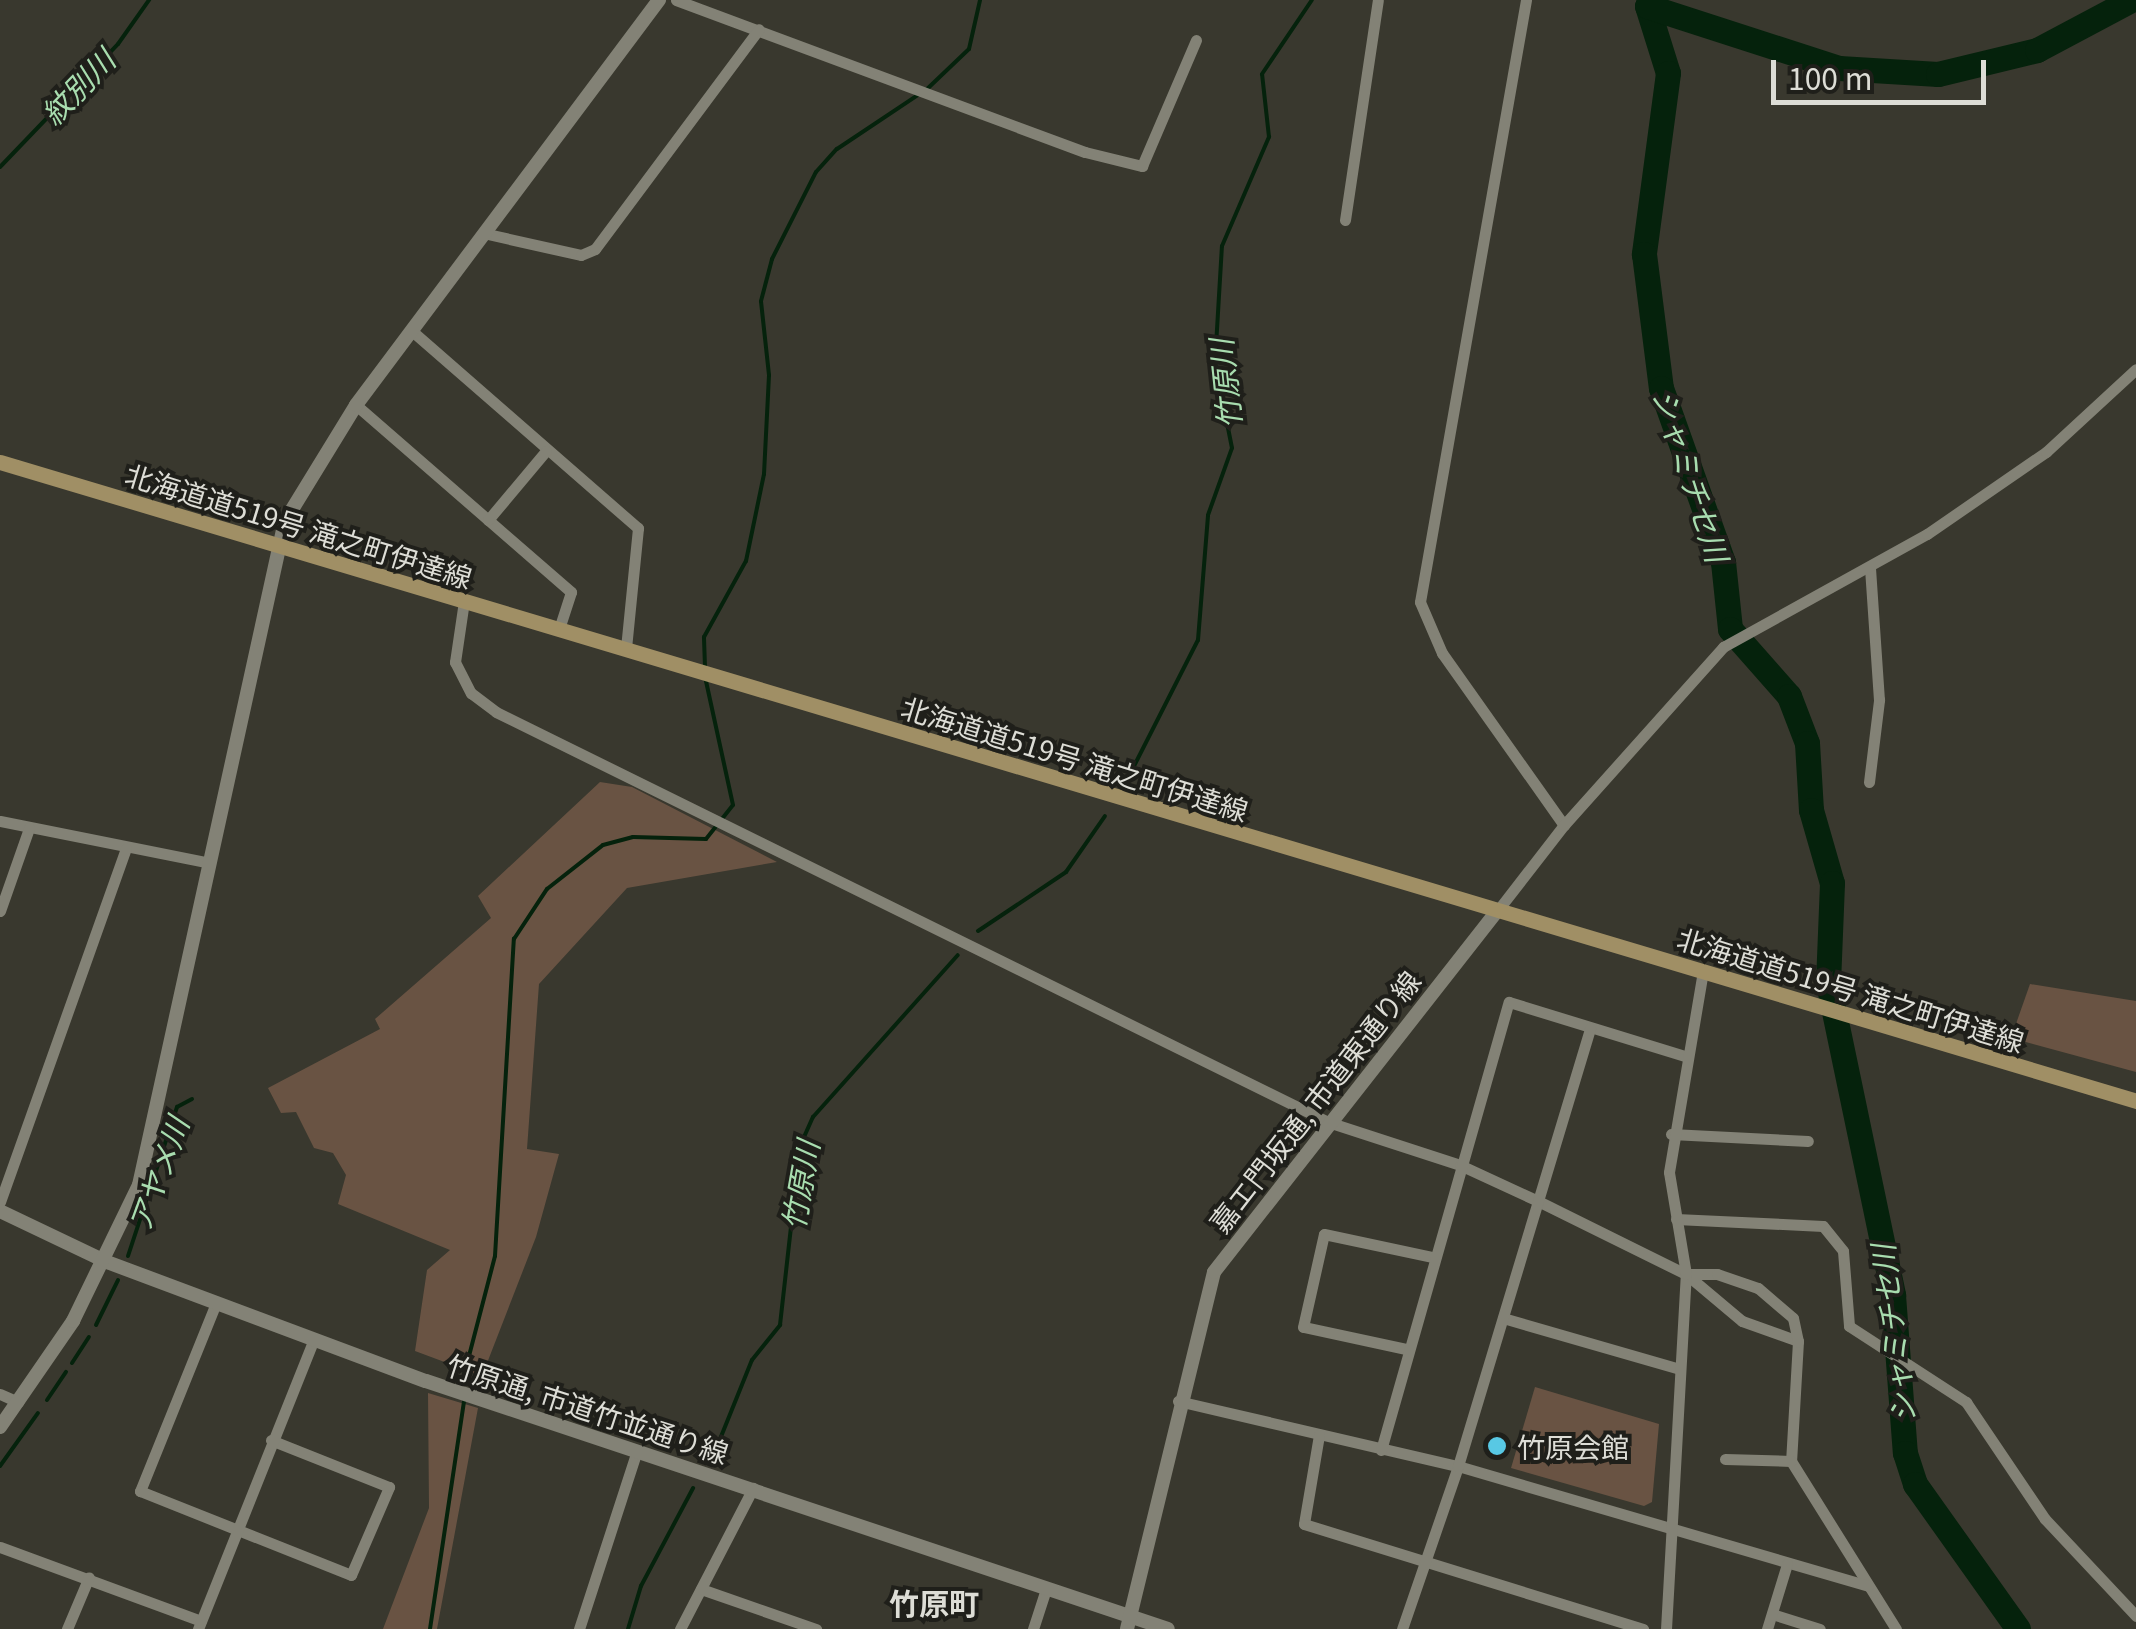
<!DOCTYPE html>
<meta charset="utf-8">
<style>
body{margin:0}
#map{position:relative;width:2136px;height:1629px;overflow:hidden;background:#39382e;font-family:Georgia,"Noto Sans JP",serif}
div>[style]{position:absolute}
.green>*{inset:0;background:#695343}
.stream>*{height:4px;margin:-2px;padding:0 2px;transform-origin:2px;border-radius:2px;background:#05220c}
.river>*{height:25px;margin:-12.5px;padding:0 12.5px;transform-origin:12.5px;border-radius:12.5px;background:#05220c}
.minor>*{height:11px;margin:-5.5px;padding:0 5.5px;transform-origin:5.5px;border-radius:5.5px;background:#838276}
.tertiary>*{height:14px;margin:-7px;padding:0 7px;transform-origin:7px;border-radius:7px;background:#838276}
.secondary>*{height:15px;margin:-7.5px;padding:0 7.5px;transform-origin:7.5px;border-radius:7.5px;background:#a08f65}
.dots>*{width:28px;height:28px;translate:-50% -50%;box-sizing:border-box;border:5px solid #1f1f1a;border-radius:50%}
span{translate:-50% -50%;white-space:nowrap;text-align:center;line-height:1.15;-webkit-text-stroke:8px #1f1f1a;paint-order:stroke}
.street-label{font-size:28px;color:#ddddd6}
.poi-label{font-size:28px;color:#ddddd6}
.left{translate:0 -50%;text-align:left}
.water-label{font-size:30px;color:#a8ddaf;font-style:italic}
.neighbourhood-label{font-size:30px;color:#ddddd6;font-weight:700}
.scale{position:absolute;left:1771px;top:60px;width:215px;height:45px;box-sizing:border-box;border:5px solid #ddddd6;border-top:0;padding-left:12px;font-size:30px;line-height:35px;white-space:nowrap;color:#ddddd6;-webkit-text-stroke:8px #1f1f1a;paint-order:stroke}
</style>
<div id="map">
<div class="green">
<div style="clip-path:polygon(600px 782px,632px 787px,777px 862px,627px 888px,539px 984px,527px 1149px,559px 1154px,536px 1237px,482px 1376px,415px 1351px,427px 1270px,450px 1250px,338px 1204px,346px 1175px,333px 1153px,314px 1148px,296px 1112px,281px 1113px,268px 1088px,380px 1029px,375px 1019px,491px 918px,478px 896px)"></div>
<div style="clip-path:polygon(2030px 984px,2136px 1001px,2136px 1072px,2011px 1038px)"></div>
<div style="clip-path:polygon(1535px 1387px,1659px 1424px,1652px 1502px,1644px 1506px,1511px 1468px)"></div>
<div style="clip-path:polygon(428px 1393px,478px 1408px,437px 1629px,383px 1629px,429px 1508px)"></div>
</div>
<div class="stream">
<div style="left:1645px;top:0;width:6px;rotate:72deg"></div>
<div style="left:926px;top:90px;width:59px;rotate:-43.6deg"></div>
<div style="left:969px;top:49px;width:50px;rotate:-77.3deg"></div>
<div style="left:0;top:167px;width:170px;rotate:-46.2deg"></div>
<div style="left:118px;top:44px;width:54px;rotate:-54.8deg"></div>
<div style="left:705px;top:667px;width:30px;rotate:-92deg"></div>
<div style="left:704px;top:637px;width:87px;rotate:-61.1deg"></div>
<div style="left:746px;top:561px;width:89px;rotate:-78.3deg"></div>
<div style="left:764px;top:474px;width:99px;rotate:-87.1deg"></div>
<div style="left:769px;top:375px;width:74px;rotate:-96.2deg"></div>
<div style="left:761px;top:301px;width:43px;rotate:-75.3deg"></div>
<div style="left:772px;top:259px;width:97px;rotate:-63.2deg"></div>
<div style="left:816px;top:172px;width:31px;rotate:-48deg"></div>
<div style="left:837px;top:149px;width:97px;rotate:-33.7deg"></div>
<div style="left:1131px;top:772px;width:148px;rotate:-63.1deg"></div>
<div style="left:1198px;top:640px;width:125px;rotate:-85.4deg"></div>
<div style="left:1208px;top:515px;width:71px;rotate:-70.3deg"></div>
<div style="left:1232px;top:448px;width:87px;rotate:-101.3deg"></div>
<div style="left:1215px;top:363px;width:117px;rotate:-86.6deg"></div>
<div style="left:1222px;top:246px;width:119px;rotate:-66.7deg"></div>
<div style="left:1269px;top:137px;width:63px;rotate:-96.3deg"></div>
<div style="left:1262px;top:74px;width:89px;rotate:-56deg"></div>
<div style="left:978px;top:931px;width:106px;rotate:-33.8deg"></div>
<div style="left:1066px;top:872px;width:68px;rotate:-55.1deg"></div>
<div style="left:128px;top:1256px;width:157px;rotate:-71.8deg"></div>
<div style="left:177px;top:1107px;width:17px;rotate:-28deg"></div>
<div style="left:96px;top:1325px;width:50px;rotate:-63.9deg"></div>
<div style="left:72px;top:1363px;width:31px;rotate:-57deg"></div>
<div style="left:463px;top:1379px;width:127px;rotate:-75.4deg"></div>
<div style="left:495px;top:1256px;width:318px;rotate:-86.6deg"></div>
<div style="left:514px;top:939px;width:60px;rotate:-56.6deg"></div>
<div style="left:547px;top:889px;width:71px;rotate:-38.2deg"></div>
<div style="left:603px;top:845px;width:31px;rotate:-15deg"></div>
<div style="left:633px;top:837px;width:73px;rotate:1.6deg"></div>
<div style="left:706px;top:839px;width:43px;rotate:-51.5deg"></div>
<div style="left:733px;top:805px;width:131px;rotate:-102.3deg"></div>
<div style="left:47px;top:1400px;width:34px;rotate:-56deg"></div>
<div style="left:714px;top:1454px;width:101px;rotate:-68deg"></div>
<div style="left:752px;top:1360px;width:45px;rotate:-51.3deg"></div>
<div style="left:780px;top:1325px;width:180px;rotate:-83.6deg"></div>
<div style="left:800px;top:1146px;width:32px;rotate:-66deg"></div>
<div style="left:813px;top:1117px;width:217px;rotate:-48.2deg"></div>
<div style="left:0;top:1466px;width:65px;rotate:-54.4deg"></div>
<div style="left:430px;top:1629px;width:230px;rotate:-81.5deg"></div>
<div style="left:628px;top:1629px;width:45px;rotate:-73.2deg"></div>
<div style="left:641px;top:1586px;width:111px;rotate:-62deg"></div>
</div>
<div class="river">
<div style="left:1647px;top:6px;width:70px;rotate:72.6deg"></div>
<div style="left:1668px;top:73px;width:183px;rotate:97.6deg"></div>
<div style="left:1644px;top:254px;width:135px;rotate:82.8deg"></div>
<div style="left:1661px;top:388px;width:185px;rotate:70.4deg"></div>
<div style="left:1723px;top:562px;width:67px;rotate:84deg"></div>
<div style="left:1730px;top:629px;width:89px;rotate:48.6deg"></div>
<div style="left:1789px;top:696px;width:50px;rotate:69deg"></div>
<div style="left:1807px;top:743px;width:67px;rotate:86.6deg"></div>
<div style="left:1811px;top:810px;width:76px;rotate:74deg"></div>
<div style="left:1832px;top:883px;width:100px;rotate:92.3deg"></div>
<div style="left:1828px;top:983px;width:319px;rotate:78.2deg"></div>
<div style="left:1893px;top:1295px;width:158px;rotate:85.7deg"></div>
<div style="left:1905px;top:1453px;width:33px;rotate:72deg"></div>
<div style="left:1915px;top:1484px;width:178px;rotate:54.6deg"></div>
<div style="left:1647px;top:6px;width:202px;rotate:17.9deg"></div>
<div style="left:1839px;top:68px;width:99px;rotate:3.5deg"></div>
<div style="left:1938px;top:74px;width:102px;rotate:-13.6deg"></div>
<div style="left:2037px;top:50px;width:106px;rotate:-28deg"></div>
</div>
<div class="minor">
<div style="left:676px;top:0;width:436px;rotate:20.4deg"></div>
<div style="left:1085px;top:152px;width:59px;rotate:13.8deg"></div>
<div style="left:1142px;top:166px;width:137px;rotate:-66.8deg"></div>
<div style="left:1526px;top:0;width:611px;rotate:99.99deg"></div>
<div style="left:1420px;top:602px;width:56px;rotate:66.7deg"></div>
<div style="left:1442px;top:653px;width:211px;rotate:54.7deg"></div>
<div style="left:1345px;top:220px;width:222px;rotate:-81.5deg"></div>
<div style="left:483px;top:233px;width:100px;rotate:12.7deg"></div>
<div style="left:581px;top:255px;width:15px;rotate:-23deg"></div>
<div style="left:595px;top:249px;width:274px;rotate:-53.3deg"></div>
<div style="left:412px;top:331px;width:300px;rotate:41.1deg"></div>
<div style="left:638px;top:528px;width:122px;rotate:95.7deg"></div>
<div style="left:356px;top:405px;width:285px;rotate:41deg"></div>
<div style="left:571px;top:592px;width:39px;rotate:108deg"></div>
<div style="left:488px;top:520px;width:90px;rotate:-50deg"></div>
<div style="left:464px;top:601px;width:62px;rotate:98.4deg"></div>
<div style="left:455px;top:662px;width:35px;rotate:63deg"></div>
<div style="left:471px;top:693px;width:31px;rotate:37deg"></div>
<div style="left:496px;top:712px;width:928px;rotate:26.23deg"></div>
<div style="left:1328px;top:1122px;width:139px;rotate:18deg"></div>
<div style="left:1460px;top:1165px;width:86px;rotate:24.8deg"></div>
<div style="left:1538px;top:1201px;width:165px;rotate:26.3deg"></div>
<div style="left:1686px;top:1274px;width:73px;rotate:40deg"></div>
<div style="left:1742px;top:1321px;width:59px;rotate:19.7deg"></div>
<div style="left:1798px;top:1341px;width:120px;rotate:93.3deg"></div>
<div style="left:1791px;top:1461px;width:198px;rotate:58deg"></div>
<div style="left:1869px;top:782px;width:83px;rotate:-83deg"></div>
<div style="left:1879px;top:700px;width:132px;rotate:-93.9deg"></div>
<div style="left:0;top:821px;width:214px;rotate:11.3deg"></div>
<div style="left:1498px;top:910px;width:108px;rotate:-52.2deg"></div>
<div style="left:1564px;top:825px;width:239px;rotate:-48.2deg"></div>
<div style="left:1723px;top:647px;width:233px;rotate:-29deg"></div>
<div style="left:1927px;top:534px;width:145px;rotate:-34.6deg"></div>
<div style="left:2046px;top:452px;width:122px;rotate:-42.7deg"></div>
<div style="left:0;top:911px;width:88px;rotate:-70.7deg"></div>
<div style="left:1671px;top:1134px;width:137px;rotate:2.9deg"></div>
<div style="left:0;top:1202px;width:375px;rotate:-70.4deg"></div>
<div style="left:1676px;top:1219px;width:147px;rotate:2.7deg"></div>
<div style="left:1823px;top:1226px;width:32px;rotate:51deg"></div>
<div style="left:1843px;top:1251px;width:75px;rotate:85.4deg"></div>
<div style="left:1849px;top:1326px;width:140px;rotate:33deg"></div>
<div style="left:1966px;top:1402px;width:141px;rotate:56deg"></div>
<div style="left:2045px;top:1519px;width:133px;rotate:46.8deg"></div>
<div style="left:1686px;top:1274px;width:31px"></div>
<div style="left:1717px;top:1274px;width:43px;rotate:18.9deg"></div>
<div style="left:1758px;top:1288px;width:46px;rotate:40.6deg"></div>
<div style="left:1793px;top:1318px;width:24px;rotate:78deg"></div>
<div style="left:216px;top:1303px;width:203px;rotate:112deg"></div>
<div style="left:140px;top:1491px;width:227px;rotate:21.7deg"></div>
<div style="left:351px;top:1575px;width:96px;rotate:-66.6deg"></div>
<div style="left:389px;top:1487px;width:127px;rotate:-158.3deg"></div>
<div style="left:1503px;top:1318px;width:184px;rotate:16.1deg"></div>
<div style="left:1406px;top:1349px;width:105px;rotate:-167.9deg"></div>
<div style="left:1303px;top:1327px;width:95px;rotate:-77.3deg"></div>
<div style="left:1324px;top:1234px;width:110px;rotate:12deg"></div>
<div style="left:0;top:1394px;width:20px;rotate:24deg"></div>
<div style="left:1178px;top:1401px;width:287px;rotate:13.1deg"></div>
<div style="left:1458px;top:1466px;width:427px;rotate:16.3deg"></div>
<div style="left:1319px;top:1435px;width:90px;rotate:99.6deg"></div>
<div style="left:1304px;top:1524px;width:355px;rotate:17.2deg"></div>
<div style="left:1381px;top:1450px;width:466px;rotate:-74.1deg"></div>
<div style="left:1509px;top:1002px;width:183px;rotate:17.1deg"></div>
<div style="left:1725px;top:1459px;width:66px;rotate:1.7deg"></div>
<div style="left:0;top:1547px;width:214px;rotate:20.2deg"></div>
<div style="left:701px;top:1589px;width:122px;rotate:19.2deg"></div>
<div style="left:1772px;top:1614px;width:50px;rotate:17.4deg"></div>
<div style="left:67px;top:1629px;width:56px;rotate:-67.1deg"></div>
<div style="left:198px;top:1629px;width:312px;rotate:-68.2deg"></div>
<div style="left:579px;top:1629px;width:187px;rotate:-72deg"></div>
<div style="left:680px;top:1629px;width:159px;rotate:-62.6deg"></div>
<div style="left:1033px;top:1629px;width:42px;rotate:-72deg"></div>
<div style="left:1402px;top:1629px;width:172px;rotate:-71deg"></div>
<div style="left:1458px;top:1466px;width:457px;rotate:-73.2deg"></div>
<div style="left:1666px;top:1629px;width:356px;rotate:-86.8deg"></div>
<div style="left:1686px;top:1274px;width:103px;rotate:-99.5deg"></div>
<div style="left:1669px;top:1172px;width:205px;rotate:-80.4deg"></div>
<div style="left:1767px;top:1629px;width:68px;rotate:-72.9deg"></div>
</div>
<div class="tertiary">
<div style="left:0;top:1211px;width:119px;rotate:25.5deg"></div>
<div style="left:107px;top:1262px;width:340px;rotate:20.5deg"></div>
<div style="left:426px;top:1381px;width:782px;rotate:18.48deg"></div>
<div style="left:0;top:1427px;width:129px;rotate:-55.4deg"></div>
<div style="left:73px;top:1321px;width:151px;rotate:-64.1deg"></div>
<div style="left:139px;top:1185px;width:680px;rotate:-77.6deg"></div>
<div style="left:285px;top:521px;width:136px;rotate:-58.5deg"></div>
<div style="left:356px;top:405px;width:506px;rotate:-53.2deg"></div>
<div style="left:1127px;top:1629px;width:367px;rotate:-76.3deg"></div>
<div style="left:1214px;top:1272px;width:460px;rotate:-51.9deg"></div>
</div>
<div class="secondary">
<div style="left:0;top:462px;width:2230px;rotate:16.65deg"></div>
</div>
<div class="dots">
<div style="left:1497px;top:1446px;background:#58c8e4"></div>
</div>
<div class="street-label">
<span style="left:299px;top:525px;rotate:17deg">北海道道519号 滝之町伊達線</span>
<span style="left:1075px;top:758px;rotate:17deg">北海道道519号 滝之町伊達線</span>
<span style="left:1851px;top:989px;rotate:17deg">北海道道519号 滝之町伊達線</span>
<span style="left:1314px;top:1101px;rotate:-52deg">嘉エ門坂通, 市道東通り線</span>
<span style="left:588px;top:1408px;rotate:18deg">竹原通, 市道竹並通り線</span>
</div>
<div class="poi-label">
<span class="left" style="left:1517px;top:1446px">竹原会館</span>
</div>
<div class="water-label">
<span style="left:77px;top:86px;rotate:-46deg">紋別川</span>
<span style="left:1224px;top:384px;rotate:-96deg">竹原川</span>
<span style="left:1692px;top:475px;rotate:72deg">シャミチセ川</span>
<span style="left:157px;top:1174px;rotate:-70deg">アヤメ川</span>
<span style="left:799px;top:1185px;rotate:-80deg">竹原川</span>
<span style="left:1892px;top:1334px;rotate:-97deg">シャミチセ川</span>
</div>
<div class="neighbourhood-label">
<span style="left:934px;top:1602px">竹原町</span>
</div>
<div class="scale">100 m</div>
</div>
